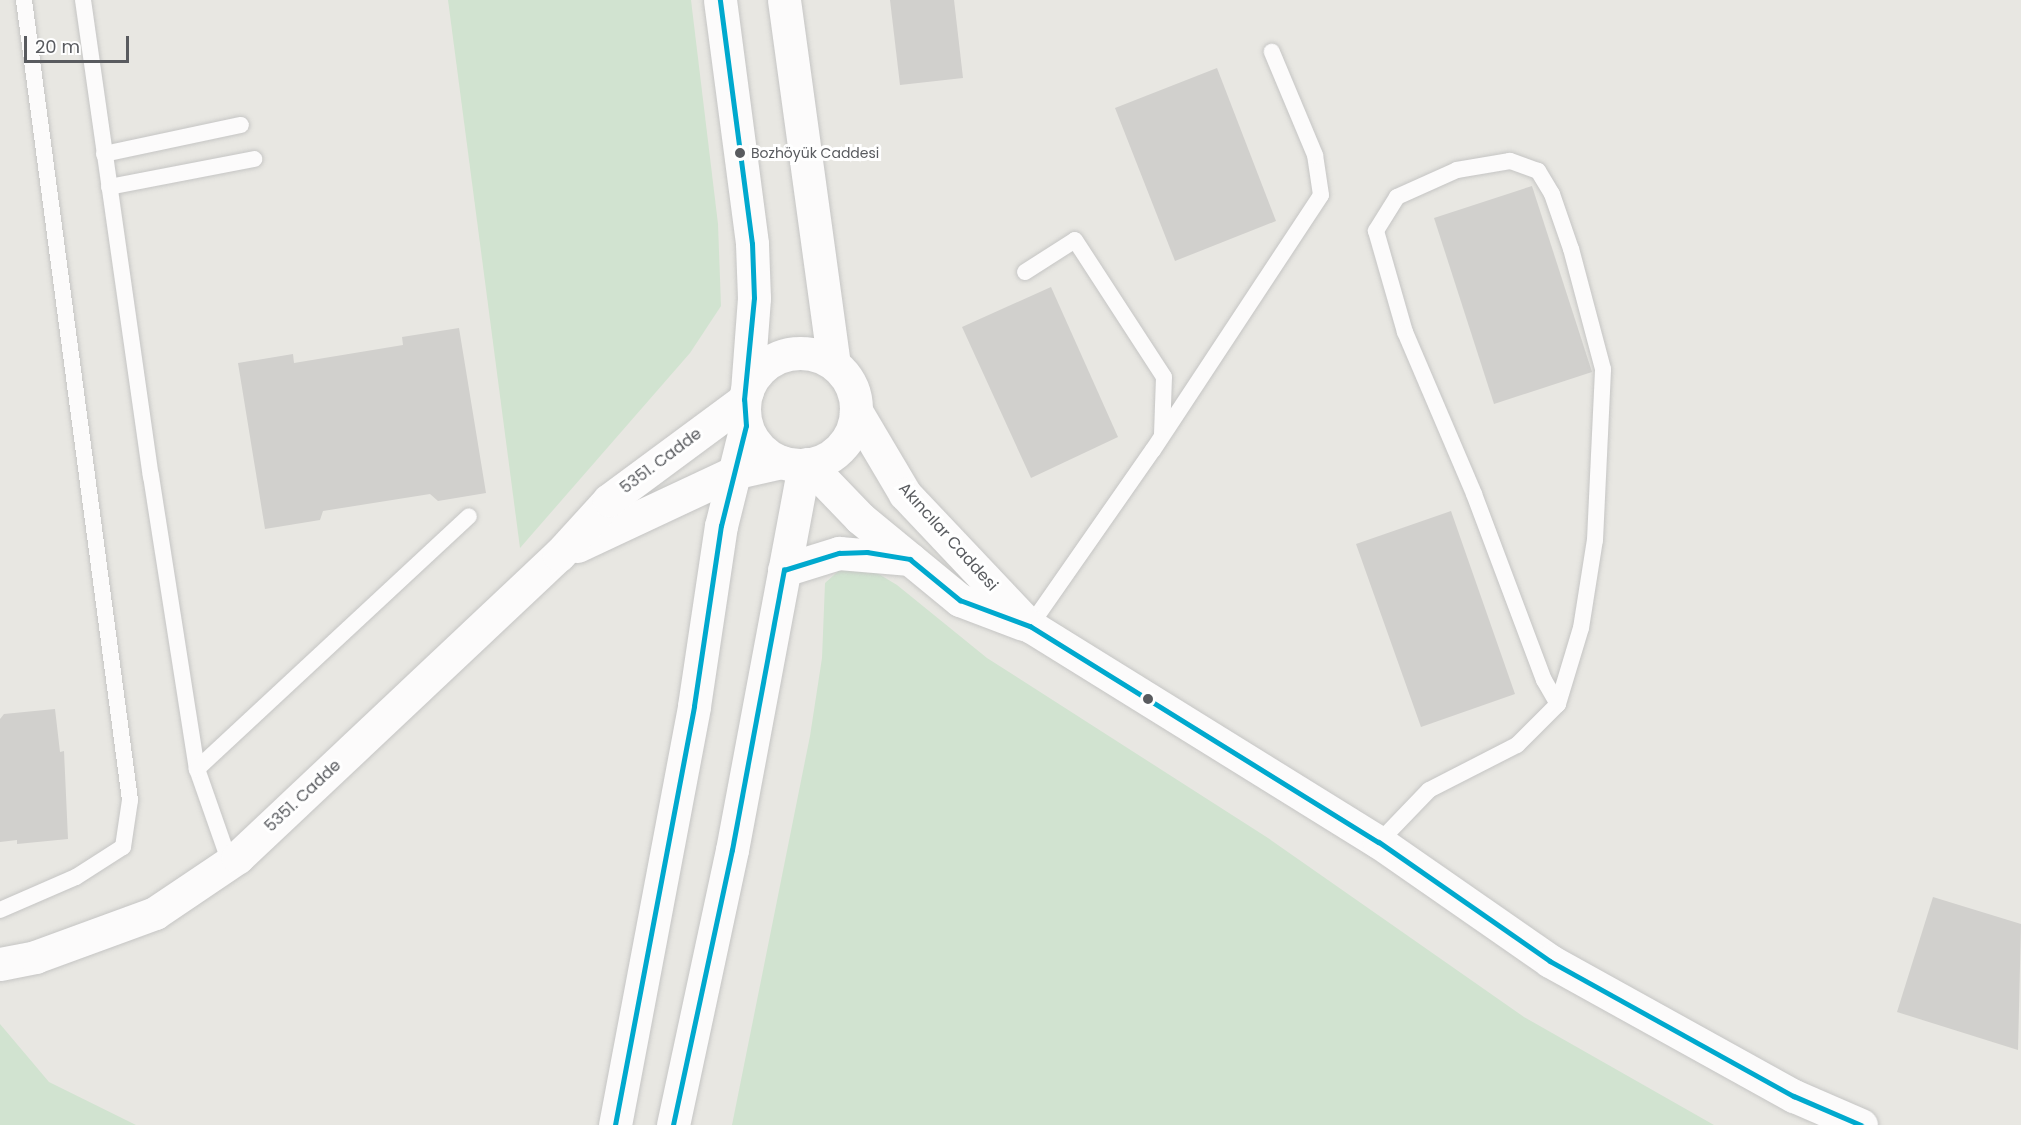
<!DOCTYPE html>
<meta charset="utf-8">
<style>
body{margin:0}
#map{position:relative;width:2021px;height:1125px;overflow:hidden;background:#e8e7e2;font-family:Poppins,sans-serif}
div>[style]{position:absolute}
.green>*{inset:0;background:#d1e3d0}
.building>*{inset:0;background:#d1d0cd}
.roads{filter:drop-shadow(0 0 2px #c5c5c4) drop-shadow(0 0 2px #c5c5c4)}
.service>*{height:16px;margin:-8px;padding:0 8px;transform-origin:8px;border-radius:8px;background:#fcfbfb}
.tertiary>*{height:33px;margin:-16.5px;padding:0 16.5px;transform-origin:16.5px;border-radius:16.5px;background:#fcfbfb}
.secondary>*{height:33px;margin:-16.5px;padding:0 16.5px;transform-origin:16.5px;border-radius:16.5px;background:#fcfbfb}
.secondary>.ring{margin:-16.5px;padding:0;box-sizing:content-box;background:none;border:33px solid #fcfbfb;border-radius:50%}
.bus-1>*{height:4.5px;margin:-2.25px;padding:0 2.25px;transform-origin:2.25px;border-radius:2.25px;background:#00a9ce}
.dots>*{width:16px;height:16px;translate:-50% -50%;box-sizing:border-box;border:3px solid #fff;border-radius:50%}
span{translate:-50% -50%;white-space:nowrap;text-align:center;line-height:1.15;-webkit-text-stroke:6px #fff;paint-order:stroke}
.bus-label{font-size:14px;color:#595b5f}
.left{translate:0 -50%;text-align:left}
.street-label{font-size:16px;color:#595b5f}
.scale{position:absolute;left:24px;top:36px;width:105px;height:27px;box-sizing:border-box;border:3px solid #595b5f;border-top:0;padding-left:8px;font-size:18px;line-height:21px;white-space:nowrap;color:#595b5f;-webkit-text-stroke:4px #fff;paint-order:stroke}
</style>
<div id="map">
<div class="green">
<div style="clip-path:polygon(448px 0,691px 0,718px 224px,721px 306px,690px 353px,520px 548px)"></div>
<div style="clip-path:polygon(862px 564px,897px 585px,987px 658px,1268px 838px,1524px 1017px,1714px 1125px,732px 1125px,810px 736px,822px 658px,825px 583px,844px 566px)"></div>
<div style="clip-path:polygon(0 1024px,49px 1082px,136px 1125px,0 1125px)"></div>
</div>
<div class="building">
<div style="clip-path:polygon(890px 0,954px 0,963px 78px,900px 85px)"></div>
<div style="clip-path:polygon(1217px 68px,1276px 221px,1175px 261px,1115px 108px)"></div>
<div style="clip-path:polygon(1532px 186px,1592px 372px,1494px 404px,1434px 218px)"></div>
<div style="clip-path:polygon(1051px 287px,1118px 437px,1031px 478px,962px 327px)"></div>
<div style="clip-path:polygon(459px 328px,486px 493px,438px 501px,430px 494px,323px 511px,320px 520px,265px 529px,238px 363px,293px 354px,294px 363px,403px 345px,402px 337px)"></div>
<div style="clip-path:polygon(1451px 511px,1515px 694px,1421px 727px,1356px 544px)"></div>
<div style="clip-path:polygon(55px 709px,60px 752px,64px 751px,68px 839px,17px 844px,17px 840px,0 842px,0 719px,4px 714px)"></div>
<div style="clip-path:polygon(1933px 897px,2021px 924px,2018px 1050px,1897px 1012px)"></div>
</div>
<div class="roads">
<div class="service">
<div style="left:83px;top:0;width:481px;rotate:81.9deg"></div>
<div style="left:151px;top:476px;width:297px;rotate:81.1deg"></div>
<div style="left:197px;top:769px;width:100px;rotate:70.7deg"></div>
<div style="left:104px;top:154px;width:140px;rotate:-12deg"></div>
<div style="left:109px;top:187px;width:148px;rotate:-10.9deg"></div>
<div style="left:1025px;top:272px;width:59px;rotate:-32.6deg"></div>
<div style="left:1075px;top:240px;width:163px;rotate:57deg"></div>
<div style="left:1164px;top:377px;width:57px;rotate:92deg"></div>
<div style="left:1030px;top:626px;width:215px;rotate:-55.1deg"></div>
<div style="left:1153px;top:450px;width:305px;rotate:-56.6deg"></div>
<div style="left:1321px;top:195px;width:40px;rotate:-98.5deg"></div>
<div style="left:1315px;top:155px;width:112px;rotate:-112.7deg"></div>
<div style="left:197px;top:769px;width:371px;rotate:-42.9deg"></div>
<div style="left:1379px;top:842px;width:72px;rotate:-46.1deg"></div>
<div style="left:1429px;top:790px;width:99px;rotate:-27.1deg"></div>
<div style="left:1517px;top:745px;width:58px;rotate:-45deg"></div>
<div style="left:1558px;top:704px;width:79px;rotate:-73.2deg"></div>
<div style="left:1581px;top:628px;width:89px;rotate:-81deg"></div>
<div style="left:1595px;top:540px;width:171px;rotate:-87.3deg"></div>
<div style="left:1603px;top:369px;width:124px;rotate:-104.9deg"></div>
<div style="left:1571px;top:249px;width:58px;rotate:-109.1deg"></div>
<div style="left:1552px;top:194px;width:27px;rotate:-121deg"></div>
<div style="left:1538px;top:171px;width:30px;rotate:-160deg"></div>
<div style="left:1510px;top:161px;width:54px;rotate:170.4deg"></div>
<div style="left:1457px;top:170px;width:66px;rotate:155.8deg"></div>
<div style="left:1397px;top:197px;width:40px;rotate:122deg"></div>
<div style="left:1376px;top:231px;width:105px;rotate:74deg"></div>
<div style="left:1405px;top:332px;width:176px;rotate:66.9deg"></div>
<div style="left:1474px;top:494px;width:199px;rotate:69.4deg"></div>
<div style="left:1544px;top:680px;width:28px;rotate:60deg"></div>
<div style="left:0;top:910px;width:83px;rotate:-23.5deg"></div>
<div style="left:76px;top:877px;width:56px;rotate:-32.6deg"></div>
<div style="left:123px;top:847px;width:48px;rotate:-81.5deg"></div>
<div style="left:130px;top:800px;width:807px;rotate:-97.55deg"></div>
</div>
<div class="tertiary">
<div style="left:856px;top:411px;width:96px;rotate:59.4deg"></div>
<div style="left:905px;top:494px;width:182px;rotate:46.6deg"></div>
<div style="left:1030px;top:626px;width:410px;rotate:31.8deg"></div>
<div style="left:1379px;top:842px;width:208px;rotate:34.8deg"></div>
<div style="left:1550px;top:961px;width:279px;rotate:29deg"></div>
<div style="left:1794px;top:1096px;width:73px;rotate:23.4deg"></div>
<div style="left:808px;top:464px;width:75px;rotate:46.1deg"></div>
<div style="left:860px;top:518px;width:129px;rotate:39.4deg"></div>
<div style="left:960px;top:600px;width:67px;rotate:20.9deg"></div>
<div style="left:577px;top:546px;width:172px;rotate:-25.1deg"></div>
<div style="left:733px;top:473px;width:49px;rotate:-12.9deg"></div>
<div style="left:0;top:964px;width:36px;rotate:-11deg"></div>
<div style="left:35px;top:957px;width:128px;rotate:-20.1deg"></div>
<div style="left:155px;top:913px;width:100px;rotate:-34deg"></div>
<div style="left:238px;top:857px;width:441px;rotate:-43.3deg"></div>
<div style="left:559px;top:555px;width:74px;rotate:-47.7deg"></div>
<div style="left:609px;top:500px;width:168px;rotate:-36.5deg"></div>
</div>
<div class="secondary">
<div style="left:720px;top:0;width:246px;rotate:82.5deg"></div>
<div style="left:752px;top:244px;width:54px;rotate:87.9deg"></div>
<div style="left:754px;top:298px;width:93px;rotate:94.3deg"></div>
<div style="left:784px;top:0;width:367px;rotate:82.2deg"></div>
<div class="ring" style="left:744px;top:353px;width:79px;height:79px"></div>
<div style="left:784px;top:570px;width:58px;rotate:-17.2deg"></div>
<div style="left:839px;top:553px;width:71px;rotate:4.8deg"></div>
<div style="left:615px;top:1125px;width:426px;rotate:-79.3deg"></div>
<div style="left:694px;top:706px;width:182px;rotate:-81.5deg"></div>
<div style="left:721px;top:526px;width:103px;rotate:-76deg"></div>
<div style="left:673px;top:1125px;width:281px;rotate:-77.9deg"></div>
<div style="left:732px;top:850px;width:392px;rotate:-79.4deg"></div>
</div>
</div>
<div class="bus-1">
<div style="left:615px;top:1125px;width:426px;rotate:-79.3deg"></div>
<div style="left:694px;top:706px;width:182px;rotate:-81.5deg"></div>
<div style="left:721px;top:526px;width:103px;rotate:-76deg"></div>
<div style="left:746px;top:426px;width:26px;rotate:-94deg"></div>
<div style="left:744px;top:400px;width:102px;rotate:-84.4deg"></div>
<div style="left:754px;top:298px;width:54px;rotate:-92.1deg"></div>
<div style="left:752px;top:244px;width:246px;rotate:-97.5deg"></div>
<div style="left:673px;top:1125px;width:281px;rotate:-77.9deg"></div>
<div style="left:732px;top:850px;width:285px;rotate:-79.5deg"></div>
<div style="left:784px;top:570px;width:58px;rotate:-17.2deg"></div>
<div style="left:839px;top:553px;width:28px;rotate:-2deg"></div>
<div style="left:867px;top:552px;width:44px;rotate:9.2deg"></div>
<div style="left:910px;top:559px;width:65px;rotate:39.4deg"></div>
<div style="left:960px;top:600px;width:75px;rotate:20.4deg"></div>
<div style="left:1030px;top:626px;width:410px;rotate:31.8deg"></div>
<div style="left:1379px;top:842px;width:208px;rotate:34.8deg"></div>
<div style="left:1550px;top:961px;width:279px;rotate:29deg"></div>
<div style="left:1794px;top:1096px;width:73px;rotate:23.4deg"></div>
</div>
<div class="dots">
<div style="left:740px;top:153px;background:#595b5f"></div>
<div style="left:1148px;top:699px;background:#595b5f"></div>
</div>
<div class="bus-label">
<span class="left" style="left:751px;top:153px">Bozhöyük Caddesi</span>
</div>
<div class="street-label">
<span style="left:661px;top:461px;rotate:-37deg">5351. Cadde</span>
<span style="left:948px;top:537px;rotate:48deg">Akıncılar Caddesi</span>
<span style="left:303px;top:796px;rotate:-43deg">5351. Cadde</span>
</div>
<div class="scale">20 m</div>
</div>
